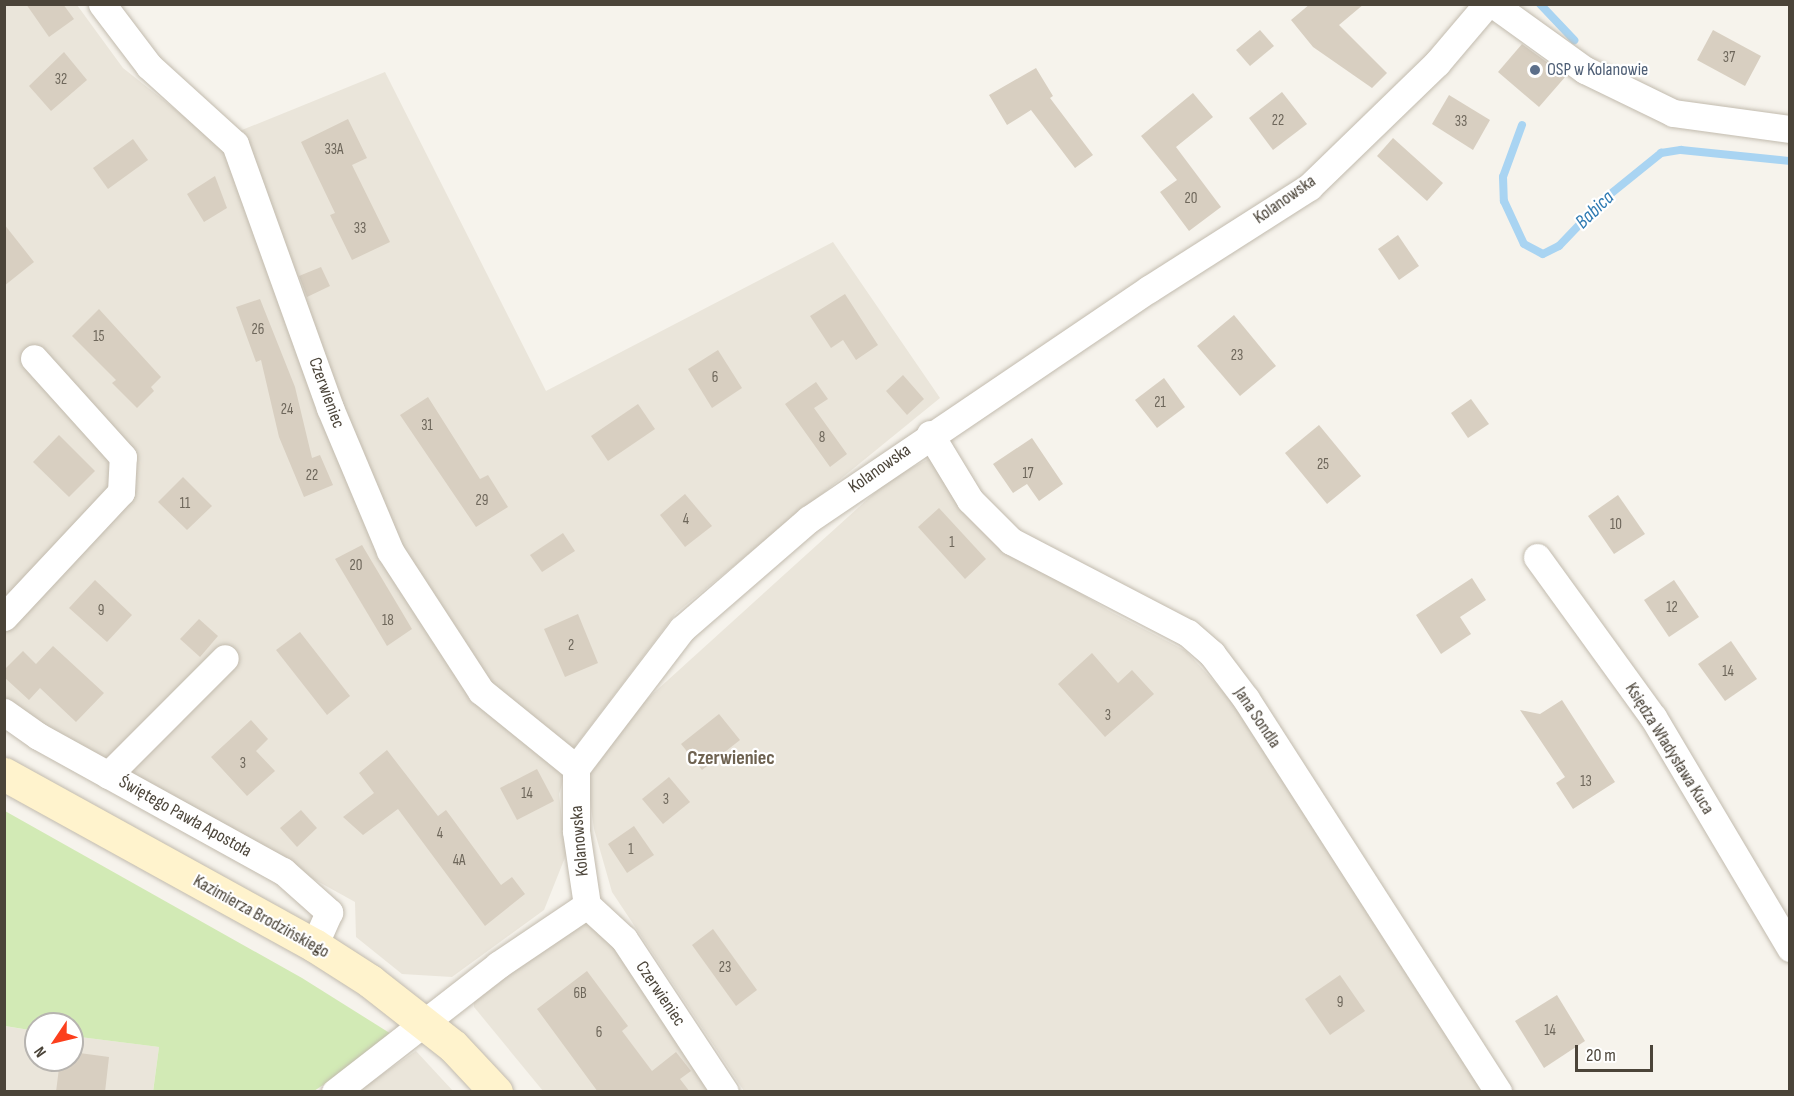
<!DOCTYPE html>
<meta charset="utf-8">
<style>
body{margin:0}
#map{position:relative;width:1794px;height:1096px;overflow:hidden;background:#f6f3ec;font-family:"Sofia Sans Condensed",sans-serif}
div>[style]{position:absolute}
.residential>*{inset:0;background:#eae5da}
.green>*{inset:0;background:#d2eab5}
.stream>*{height:8px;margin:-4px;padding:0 4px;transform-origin:4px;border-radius:4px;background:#a9d4f2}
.building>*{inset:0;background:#d8cfc1}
.roads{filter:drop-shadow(0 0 2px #c2bbae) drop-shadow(0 0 2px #c2bbae)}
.street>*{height:27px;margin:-13.5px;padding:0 13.5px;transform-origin:13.5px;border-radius:13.5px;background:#fff}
.secondary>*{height:33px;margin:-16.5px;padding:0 16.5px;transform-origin:16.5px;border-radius:16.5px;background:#fff3cd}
.dots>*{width:16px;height:16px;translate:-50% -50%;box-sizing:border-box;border:3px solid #fff;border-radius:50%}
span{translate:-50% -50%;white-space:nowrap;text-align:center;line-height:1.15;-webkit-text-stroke:4.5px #fff;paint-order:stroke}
.number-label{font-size:15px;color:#6e675b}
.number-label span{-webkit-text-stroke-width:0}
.service-label{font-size:18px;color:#4e5e75}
.left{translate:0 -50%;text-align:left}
.street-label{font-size:18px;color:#4b4439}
.water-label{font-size:20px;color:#2e7ab2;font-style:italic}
.neighbourhood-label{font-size:20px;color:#6e6250;font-weight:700}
.frame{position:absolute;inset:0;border:6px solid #4b4439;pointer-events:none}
.north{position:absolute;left:24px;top:1012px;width:60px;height:60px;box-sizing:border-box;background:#fff;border:2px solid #b7b4b0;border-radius:50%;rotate:235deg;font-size:16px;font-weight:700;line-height:24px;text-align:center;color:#4b4439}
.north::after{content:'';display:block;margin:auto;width:21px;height:27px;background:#fc3f1d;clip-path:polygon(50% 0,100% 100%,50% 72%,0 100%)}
.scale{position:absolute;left:1575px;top:1045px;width:78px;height:27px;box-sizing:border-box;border:3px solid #4b4439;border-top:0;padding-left:8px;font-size:18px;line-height:21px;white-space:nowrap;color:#4b4439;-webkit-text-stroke:4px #fff;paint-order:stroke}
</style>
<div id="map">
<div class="residential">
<div style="clip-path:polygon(5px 5px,77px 5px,123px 68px,215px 141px,385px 72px,546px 391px,833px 242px,940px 398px,676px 613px,573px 749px,559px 794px,566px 855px,544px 910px,452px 977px,402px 974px,356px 937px,355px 902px,39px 727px,5px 697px)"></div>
<div style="clip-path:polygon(931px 458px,1017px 554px,1111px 612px,1186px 651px,1229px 698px,1484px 1091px,744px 1091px,612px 892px,594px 829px,587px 779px,636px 709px,891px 478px)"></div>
<div style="clip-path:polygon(578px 921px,603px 925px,713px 1091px,543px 1091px,474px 1007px,473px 992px)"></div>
<div style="clip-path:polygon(4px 1026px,36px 1031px,36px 1060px,72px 1060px,72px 1036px,159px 1047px,153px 1091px,5px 1091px)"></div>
<div style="clip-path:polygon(416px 1051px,453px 1091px,356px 1092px)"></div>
</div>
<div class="green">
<div style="clip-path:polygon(5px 811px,302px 978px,396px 1037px,314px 1091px,153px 1092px,159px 1047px,72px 1036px,72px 1024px,36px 1024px,36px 1031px,5px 1026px)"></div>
</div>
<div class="stream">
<div style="left:1540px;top:4px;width:50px;rotate:46.6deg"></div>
<div style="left:1522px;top:125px;width:55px;rotate:110.1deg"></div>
<div style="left:1503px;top:177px;width:24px;rotate:88deg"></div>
<div style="left:1504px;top:201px;width:47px;rotate:65.1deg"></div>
<div style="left:1524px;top:244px;width:21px;rotate:28deg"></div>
<div style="left:1543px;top:254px;width:18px;rotate:-27deg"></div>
<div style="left:1559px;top:246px;width:64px;rotate:-46.3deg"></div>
<div style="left:1603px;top:200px;width:75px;rotate:-39deg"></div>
<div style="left:1661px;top:153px;width:20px;rotate:-9deg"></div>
<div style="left:1681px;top:150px;width:110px;rotate:5.8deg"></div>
</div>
<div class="building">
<div style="clip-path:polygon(26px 4px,63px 4px,74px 19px,49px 37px)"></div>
<div style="clip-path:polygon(1310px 4px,1364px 4px,1339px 25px,1387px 73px,1372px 88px,1313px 47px,1291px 20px)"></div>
<div style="clip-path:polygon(1260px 30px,1274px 46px,1250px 66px,1236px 50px)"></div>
<div style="clip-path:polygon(1713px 30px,1761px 56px,1745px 86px,1697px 60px)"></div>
<div style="clip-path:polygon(1522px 44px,1566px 76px,1539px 107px,1498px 72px)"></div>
<div style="clip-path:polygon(64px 52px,87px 80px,51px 111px,29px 86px)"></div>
<div style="clip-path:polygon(1036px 68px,1053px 96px,1050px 98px,1093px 155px,1075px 168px,1031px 110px,1007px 125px,989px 95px)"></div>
<div style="clip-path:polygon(1282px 92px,1307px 124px,1273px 150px,1249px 118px)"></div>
<div style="clip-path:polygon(1193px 93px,1213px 117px,1176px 147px,1221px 207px,1189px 231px,1160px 192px,1177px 180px,1141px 136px)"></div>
<div style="clip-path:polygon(1449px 95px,1490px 120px,1473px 150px,1432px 124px)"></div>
<div style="clip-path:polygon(348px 119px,367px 158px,352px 165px,390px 242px,352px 260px,330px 215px,335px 213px,301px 142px)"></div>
<div style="clip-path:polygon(1393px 138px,1443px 183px,1427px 201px,1377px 156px)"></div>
<div style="clip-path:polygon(133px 139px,148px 160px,108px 189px,93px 168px)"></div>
<div style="clip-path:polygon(215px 176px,227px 208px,204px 222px,187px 194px)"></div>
<div style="clip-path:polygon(4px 224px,34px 262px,4px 286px)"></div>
<div style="clip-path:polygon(1398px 235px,1419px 266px,1399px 280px,1378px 249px)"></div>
<div style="clip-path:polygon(321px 267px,330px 286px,307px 297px,299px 276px)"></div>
<div style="clip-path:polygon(845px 294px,878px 345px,856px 360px,843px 340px,831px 348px,810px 316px)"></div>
<div style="clip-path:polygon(260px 299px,295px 387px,312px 458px,320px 455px,333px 485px,304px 497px,279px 437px,261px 360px,256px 362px,236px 307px)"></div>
<div style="clip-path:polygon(99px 309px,161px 377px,151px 387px,154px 391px,137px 408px,112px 383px,116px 380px,72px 336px)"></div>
<div style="clip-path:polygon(1234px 315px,1276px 366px,1240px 396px,1197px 346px)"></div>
<div style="clip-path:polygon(718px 350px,742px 388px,712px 408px,688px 369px)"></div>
<div style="clip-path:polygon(903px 375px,924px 399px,907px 415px,886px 391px)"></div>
<div style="clip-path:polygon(1164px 378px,1185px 407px,1157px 428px,1135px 400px)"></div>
<div style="clip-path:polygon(816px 382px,828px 399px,814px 408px,847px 454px,830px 467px,785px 404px)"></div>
<div style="clip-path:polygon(428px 397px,480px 479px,488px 475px,508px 507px,476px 527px,400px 415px)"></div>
<div style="clip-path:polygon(1471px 399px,1489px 424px,1468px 438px,1451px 413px)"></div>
<div style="clip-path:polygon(638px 404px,655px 429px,608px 461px,591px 436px)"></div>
<div style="clip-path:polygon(1319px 425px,1361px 476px,1327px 504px,1285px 453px)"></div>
<div style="clip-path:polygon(59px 435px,95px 471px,69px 497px,33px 462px)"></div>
<div style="clip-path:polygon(1032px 438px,1063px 484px,1039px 501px,1027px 484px,1013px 493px,993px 464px)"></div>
<div style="clip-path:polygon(183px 477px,212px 506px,187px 530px,158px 502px)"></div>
<div style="clip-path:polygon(685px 494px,712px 526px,685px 547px,660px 515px)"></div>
<div style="clip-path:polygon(1618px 495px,1645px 534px,1614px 554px,1588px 516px)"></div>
<div style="clip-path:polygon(939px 508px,986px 559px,965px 579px,918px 527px)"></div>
<div style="clip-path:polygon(563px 533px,575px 551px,542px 572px,530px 555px)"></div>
<div style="clip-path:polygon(362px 545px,412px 629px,387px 646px,335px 559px)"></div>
<div style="clip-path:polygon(1472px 578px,1486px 600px,1460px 617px,1471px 634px,1441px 654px,1416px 615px)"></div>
<div style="clip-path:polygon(95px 580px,132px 615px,107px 642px,69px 608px)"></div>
<div style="clip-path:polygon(1674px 580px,1699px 617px,1669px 637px,1644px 600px)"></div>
<div style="clip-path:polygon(578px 614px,598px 663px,565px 677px,544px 629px)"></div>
<div style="clip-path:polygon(199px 619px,218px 636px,200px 657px,180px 639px)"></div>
<div style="clip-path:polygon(300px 632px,350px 696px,327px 715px,276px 650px)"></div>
<div style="clip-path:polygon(1731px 641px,1757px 679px,1725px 701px,1698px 664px)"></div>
<div style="clip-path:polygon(53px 646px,104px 693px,76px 722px,40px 688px,29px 700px,4px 677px,4px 670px,23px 651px,36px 664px)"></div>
<div style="clip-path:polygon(1092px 653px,1118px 683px,1132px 670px,1154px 694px,1105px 737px,1058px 684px)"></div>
<div style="clip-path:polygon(1562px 700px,1615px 782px,1573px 809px,1556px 783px,1565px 777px,1520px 710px,1540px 714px)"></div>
<div style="clip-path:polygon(719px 714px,740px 740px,702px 770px,681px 744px)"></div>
<div style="clip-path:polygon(251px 720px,268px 739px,256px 751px,275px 771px,247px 796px,211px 757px)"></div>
<div style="clip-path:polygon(387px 750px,438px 816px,446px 810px,501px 885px,512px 877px,525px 894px,485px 926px,398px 809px,363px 835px,343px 817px,374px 793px,359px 773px)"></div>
<div style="clip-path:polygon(537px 769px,554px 801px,517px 820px,500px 788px)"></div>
<div style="clip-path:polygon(669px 777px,690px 802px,663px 824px,642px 799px)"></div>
<div style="clip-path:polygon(301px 810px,317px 828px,297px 847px,280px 828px)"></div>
<div style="clip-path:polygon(634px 826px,654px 855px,627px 873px,608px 844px)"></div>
<div style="clip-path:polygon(713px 929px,757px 990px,736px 1006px,692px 945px)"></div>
<div style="clip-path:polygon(587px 971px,628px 1026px,622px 1031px,652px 1071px,676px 1052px,691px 1071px,680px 1079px,690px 1092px,598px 1092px,537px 1009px)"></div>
<div style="clip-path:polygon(1340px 975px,1365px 1011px,1330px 1035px,1305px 999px)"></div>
<div style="clip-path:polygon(1557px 995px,1585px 1041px,1544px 1068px,1515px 1021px)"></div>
<div style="clip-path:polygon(72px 1052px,109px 1057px,105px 1092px,56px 1092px,60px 1060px,72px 1060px)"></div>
</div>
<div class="roads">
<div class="street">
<div style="left:102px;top:4px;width:78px;rotate:52.8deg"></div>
<div style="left:149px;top:66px;width:116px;rotate:42.2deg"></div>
<div style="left:235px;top:144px;width:281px;rotate:70.2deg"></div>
<div style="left:330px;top:408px;width:155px;rotate:67.2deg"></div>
<div style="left:390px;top:551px;width:167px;rotate:57deg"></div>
<div style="left:481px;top:691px;width:122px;rotate:39deg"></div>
<div style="left:1493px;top:4px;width:113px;rotate:35.7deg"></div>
<div style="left:1585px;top:70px;width:98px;rotate:26deg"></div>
<div style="left:1673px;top:113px;width:118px;rotate:7.8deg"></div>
<div style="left:930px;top:434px;width:77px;rotate:58.8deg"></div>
<div style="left:970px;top:500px;width:58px;rotate:45deg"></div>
<div style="left:1011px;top:541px;width:199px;rotate:27.5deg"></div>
<div style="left:1188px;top:633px;width:32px;rotate:41deg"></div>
<div style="left:1212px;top:654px;width:56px;rotate:52.9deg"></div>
<div style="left:1246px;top:699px;width:467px;rotate:57.3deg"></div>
<div style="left:1537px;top:557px;width:198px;rotate:54.1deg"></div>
<div style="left:1653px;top:717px;width:269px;rotate:59.3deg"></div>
<div style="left:4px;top:617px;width:171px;rotate:-46.9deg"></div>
<div style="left:121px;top:492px;width:35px;rotate:-87deg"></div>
<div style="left:123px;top:457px;width:133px;rotate:-132deg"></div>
<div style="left:4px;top:712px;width:42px;rotate:35.2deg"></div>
<div style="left:38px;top:736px;width:280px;rotate:28.9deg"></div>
<div style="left:283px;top:871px;width:62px;rotate:41.7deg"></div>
<div style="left:329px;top:912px;width:36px;rotate:114deg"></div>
<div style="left:108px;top:775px;width:165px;rotate:-45deg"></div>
<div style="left:587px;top:905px;width:75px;rotate:-98.5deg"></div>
<div style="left:576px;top:831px;width:63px;rotate:-90deg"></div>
<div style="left:576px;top:768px;width:175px;rotate:-52.7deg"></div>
<div style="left:682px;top:629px;width:168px;rotate:-40.9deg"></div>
<div style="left:809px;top:519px;width:410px;rotate:-34.1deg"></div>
<div style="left:1149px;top:289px;width:190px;rotate:-32.5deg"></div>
<div style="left:1309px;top:187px;width:178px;rotate:-44.1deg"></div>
<div style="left:1437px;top:63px;width:77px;rotate:-49.7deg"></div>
<div style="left:587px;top:905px;width:50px;rotate:42.6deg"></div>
<div style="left:624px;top:939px;width:183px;rotate:56.6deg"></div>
<div style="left:335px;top:1092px;width:207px;rotate:-37.9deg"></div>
<div style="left:498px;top:965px;width:107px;rotate:-34deg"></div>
</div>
<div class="secondary">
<div style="left:4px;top:774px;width:354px;rotate:28.9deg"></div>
<div style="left:314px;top:945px;width:67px;rotate:32.7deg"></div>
<div style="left:370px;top:981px;width:105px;rotate:38.1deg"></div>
<div style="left:453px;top:1046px;width:63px;rotate:46.9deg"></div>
</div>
</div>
<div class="dots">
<div style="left:1535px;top:70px;background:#5c6f8a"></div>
</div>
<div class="number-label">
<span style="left:1729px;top:58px">37</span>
<span style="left:61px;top:80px">32</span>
<span style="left:1278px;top:121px">22</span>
<span style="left:1461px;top:122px">33</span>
<span style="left:334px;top:150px">33A</span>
<span style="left:1191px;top:199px">20</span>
<span style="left:360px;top:229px">33</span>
<span style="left:258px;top:330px">26</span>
<span style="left:99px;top:337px">15</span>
<span style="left:1237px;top:356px">23</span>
<span style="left:715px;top:378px">6</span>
<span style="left:1160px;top:403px">21</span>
<span style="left:287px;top:410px">24</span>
<span style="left:427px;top:426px">31</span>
<span style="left:822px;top:438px">8</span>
<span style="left:1323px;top:465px">25</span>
<span style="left:1028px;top:474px">17</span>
<span style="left:312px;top:476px">22</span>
<span style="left:482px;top:501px">29</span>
<span style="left:185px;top:504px">11</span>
<span style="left:686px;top:520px">4</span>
<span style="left:1616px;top:525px">10</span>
<span style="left:952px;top:543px">1</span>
<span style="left:356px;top:566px">20</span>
<span style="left:1672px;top:608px">12</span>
<span style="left:101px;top:611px">9</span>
<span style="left:388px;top:621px">18</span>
<span style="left:571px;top:646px">2</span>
<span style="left:1728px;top:672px">14</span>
<span style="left:1108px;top:716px">3</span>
<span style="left:243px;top:764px">3</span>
<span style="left:1586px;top:782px">13</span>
<span style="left:527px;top:794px">14</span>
<span style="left:666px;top:800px">3</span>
<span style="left:440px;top:834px">4</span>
<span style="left:631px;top:850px">1</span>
<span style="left:459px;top:861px">4A</span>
<span style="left:725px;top:968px">23</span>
<span style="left:580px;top:994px">6B</span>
<span style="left:1340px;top:1003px">9</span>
<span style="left:1550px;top:1031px">14</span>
<span style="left:599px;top:1033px">6</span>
</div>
<div class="service-label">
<span class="left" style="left:1547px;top:70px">OSP w Kolanowie</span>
</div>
<div class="street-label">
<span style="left:1285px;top:200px;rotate:-35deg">Kolanowska</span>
<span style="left:326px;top:393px;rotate:70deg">Czerwieniec</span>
<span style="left:880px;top:469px;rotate:-35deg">Kolanowska</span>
<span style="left:1257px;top:718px;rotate:56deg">Jana Sondla</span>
<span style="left:1669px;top:749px;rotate:58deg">Księdza Władysława Kuca</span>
<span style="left:185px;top:817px;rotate:29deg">Świętego Pawła Apostoła</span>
<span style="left:580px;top:841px;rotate:-95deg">Kolanowska</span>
<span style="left:261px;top:917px;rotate:29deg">Kazimierza Brodzińskiego</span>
<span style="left:660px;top:994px;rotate:56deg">Czerwieniec</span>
</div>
<div class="water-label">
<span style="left:1595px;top:210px;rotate:-44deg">Babica</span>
</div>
<div class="neighbourhood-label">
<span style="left:731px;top:758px">Czerwieniec</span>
</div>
<div class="frame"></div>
<div class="north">N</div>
<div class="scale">20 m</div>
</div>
